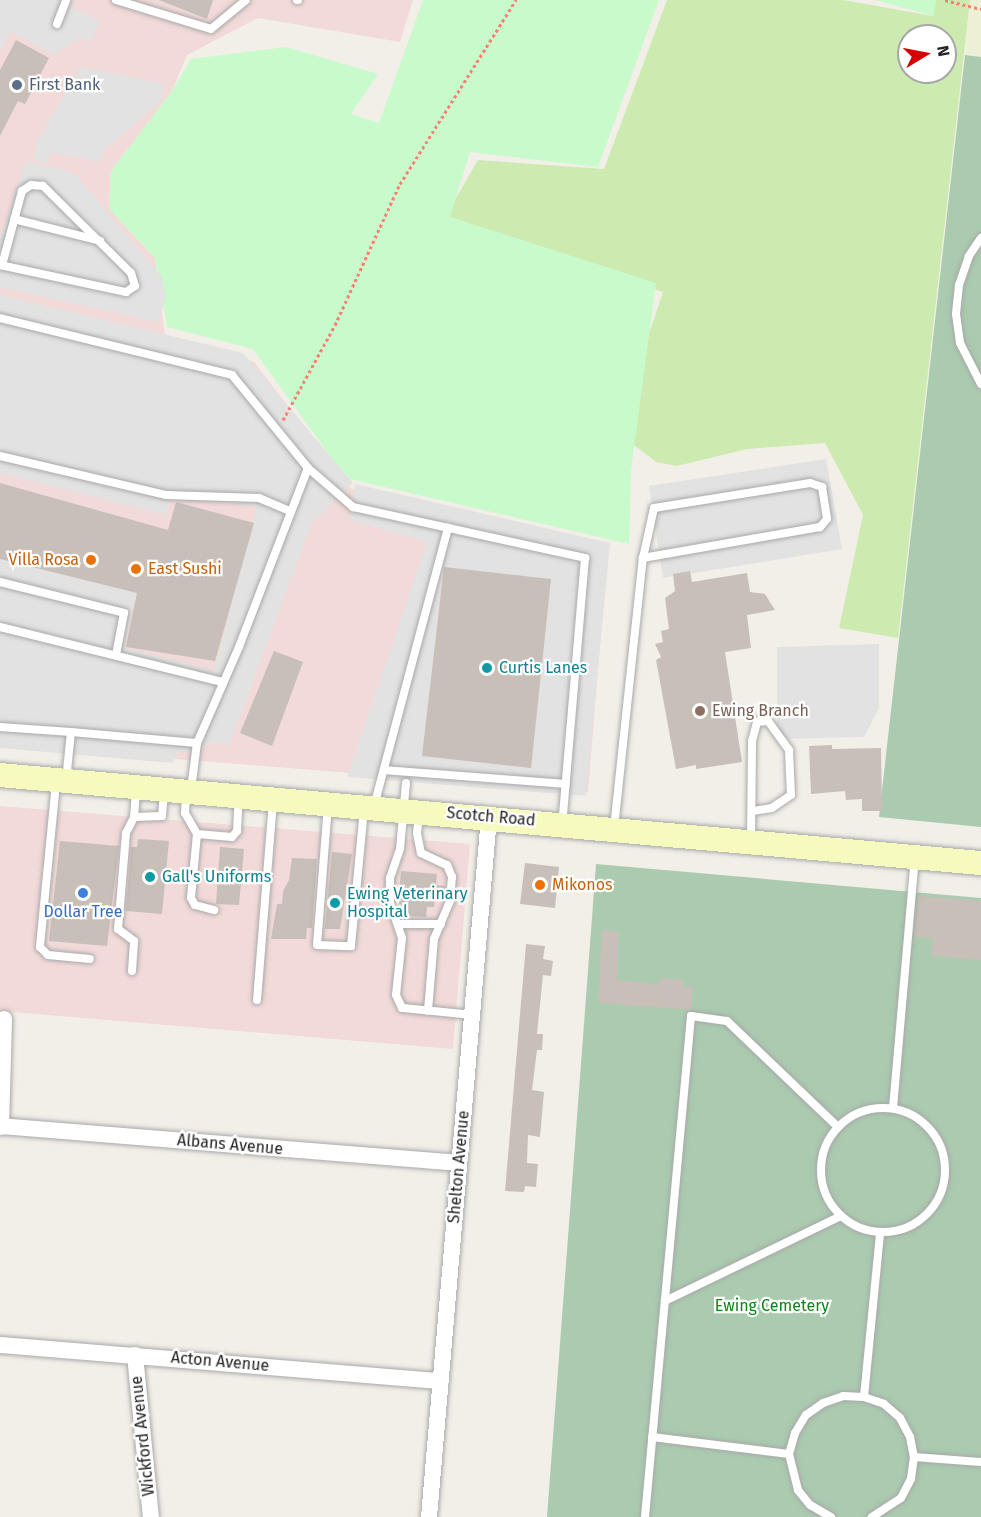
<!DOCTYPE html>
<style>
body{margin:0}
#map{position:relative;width:981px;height:1517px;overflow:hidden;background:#f2efe9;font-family:"Fira Sans",sans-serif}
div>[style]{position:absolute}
.commercial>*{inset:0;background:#f2dad9}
.farmland>*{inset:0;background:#eef0d5}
.grass>*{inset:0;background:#cdebb0}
.cemetery>*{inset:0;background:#aacbaf}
.park>*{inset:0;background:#c8facc}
.parking>*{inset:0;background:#e2e2e2}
.building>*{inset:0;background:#c7bfb8}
.path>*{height:3px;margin-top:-1.5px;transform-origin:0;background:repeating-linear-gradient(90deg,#fa8072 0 3px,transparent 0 6px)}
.roads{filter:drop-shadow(0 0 2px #a9a9a9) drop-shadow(0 0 2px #a9a9a9)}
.service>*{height:8px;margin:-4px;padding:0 4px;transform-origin:4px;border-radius:4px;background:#fff}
.service>.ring{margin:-4px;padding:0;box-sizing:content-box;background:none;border:8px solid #fff;border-radius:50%}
.minor>*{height:16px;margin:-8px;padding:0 8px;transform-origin:8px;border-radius:8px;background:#fff}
.secondary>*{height:24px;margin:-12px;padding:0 12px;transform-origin:12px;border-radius:12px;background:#f7fabf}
.dots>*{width:16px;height:16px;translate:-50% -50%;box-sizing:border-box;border:3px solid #fff;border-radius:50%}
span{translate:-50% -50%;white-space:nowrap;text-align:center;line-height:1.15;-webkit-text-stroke:4.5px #fff;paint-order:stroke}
.service-label{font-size:16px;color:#4e5e75}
.left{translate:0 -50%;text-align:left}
.food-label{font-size:16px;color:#c56008}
.right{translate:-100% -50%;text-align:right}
.culture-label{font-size:16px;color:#0d838f}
.education-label{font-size:16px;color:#785e54}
.street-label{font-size:16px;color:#222}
.shop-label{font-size:16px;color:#366cbe}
.park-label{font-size:16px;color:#0c8416}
.north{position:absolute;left:897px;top:24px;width:60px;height:60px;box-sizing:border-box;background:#fff;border:2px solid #a7a7a7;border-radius:50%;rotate:80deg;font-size:16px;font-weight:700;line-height:24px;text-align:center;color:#222}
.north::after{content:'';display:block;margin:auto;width:21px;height:27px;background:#d40000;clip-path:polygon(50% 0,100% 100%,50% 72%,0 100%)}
</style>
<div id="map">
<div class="commercial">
<div style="clip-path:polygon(0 0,413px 0,400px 42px,258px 18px,187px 55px,172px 91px,111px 171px,109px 209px,155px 258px,165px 335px,254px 362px,352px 489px,608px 546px,588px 792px,0 745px)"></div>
<div style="clip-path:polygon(0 806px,470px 844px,453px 1049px,0 1011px)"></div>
</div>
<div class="farmland">
<div style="clip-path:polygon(970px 0,981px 0,981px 57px,965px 55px)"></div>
</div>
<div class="grass">
<div style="clip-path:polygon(evenodd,667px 0,843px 0,933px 16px,934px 0,970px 0,898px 638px,839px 628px,863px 515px,825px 443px,747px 449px,677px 466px,656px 462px,616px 431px,663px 292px,443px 220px,478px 160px,604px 169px,667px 0,909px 36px,945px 36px,945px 72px,909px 72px,909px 36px)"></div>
</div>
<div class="cemetery">
<div style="clip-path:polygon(965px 55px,981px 57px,981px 827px,879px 817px)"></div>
<div style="clip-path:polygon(596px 864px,981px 898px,981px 1517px,547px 1517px)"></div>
</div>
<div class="park">
<div style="clip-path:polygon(423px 0,659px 0,598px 167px,470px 152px,450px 217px,656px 283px,631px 470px,629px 544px,346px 478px,253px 349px,167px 327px,155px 258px,109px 209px,111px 171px,172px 91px,191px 59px,286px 47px,378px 74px,351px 114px,379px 123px)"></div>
<div style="clip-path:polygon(875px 0,936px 0,934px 16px)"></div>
</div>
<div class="parking">
<div style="clip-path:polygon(0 0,58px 0,100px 21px,91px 41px,81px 38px,53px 54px,11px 31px,0 51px)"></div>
<div style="clip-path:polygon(81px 67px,165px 84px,160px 102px,104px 150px,99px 162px,51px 152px,47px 163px,33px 160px,39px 137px)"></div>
<div style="clip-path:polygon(26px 161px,74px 173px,162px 277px,166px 297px,158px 322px,0 287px,0 237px)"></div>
<div style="clip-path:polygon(0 295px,243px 353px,353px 483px,312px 522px,229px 746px,214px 742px,195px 751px,180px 751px,172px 763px,0 748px,0 559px,137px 593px,123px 647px,214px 671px,257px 507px,171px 496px,166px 515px,0 473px)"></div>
<div style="clip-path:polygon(826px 459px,842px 549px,663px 578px,649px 486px)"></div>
<div style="clip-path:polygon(evenodd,355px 484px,610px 543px,586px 796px,347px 777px,427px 542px,350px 520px,355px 484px,443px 568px,551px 580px,531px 768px,423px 756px,443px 568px)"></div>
<div style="clip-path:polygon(879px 644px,879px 708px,864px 737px,777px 739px,777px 647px)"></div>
</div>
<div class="building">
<div style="clip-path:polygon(159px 0,213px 0,207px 19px)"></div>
<div style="clip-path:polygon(16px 40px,49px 58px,25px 104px,18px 101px,0 136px,0 70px)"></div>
<div style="clip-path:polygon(0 483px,168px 530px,176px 502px,254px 523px,215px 661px,126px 647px,137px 593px,0 559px)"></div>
<div style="clip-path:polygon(444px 567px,551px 579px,531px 768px,422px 756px)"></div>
<div style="clip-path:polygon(690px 571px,692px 582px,747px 573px,750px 592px,765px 594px,775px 610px,747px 615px,751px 648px,725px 652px,742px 762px,696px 769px,696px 765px,676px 769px,656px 660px,661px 657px,655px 644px,663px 642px,661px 631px,669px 629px,665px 598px,675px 591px,673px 574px)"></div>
<div style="clip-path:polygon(274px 651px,303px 662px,272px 746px,240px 733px)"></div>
<div style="clip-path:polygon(832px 745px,832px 749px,881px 748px,882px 811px,862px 811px,862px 799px,846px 800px,845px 791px,811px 794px,809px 746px)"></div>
<div style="clip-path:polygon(138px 839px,169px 841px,162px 914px,126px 911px,131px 847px,137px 847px)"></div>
<div style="clip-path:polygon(60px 841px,119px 846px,107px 946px,49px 941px)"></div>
<div style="clip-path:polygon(220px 847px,244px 849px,239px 905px,216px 904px)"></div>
<div style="clip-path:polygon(332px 852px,352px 854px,340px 929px,325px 929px)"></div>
<div style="clip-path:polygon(292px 858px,317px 859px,312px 928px,307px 928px,306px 939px,271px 939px,277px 904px,282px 904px,283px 891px,289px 880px)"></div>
<div style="clip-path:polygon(525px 863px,559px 867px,555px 908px,520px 904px)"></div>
<div style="clip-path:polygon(401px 871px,437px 874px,436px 885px,445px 886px,444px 897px,435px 897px,434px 907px,427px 907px,426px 917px,406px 916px,407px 905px,398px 904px)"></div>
<div style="clip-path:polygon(918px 896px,981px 901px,981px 960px,931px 956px,933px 938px,914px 937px)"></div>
<div style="clip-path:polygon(602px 929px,619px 932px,617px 980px,659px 984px,660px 978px,684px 980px,683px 988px,693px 986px,692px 1010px,598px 1003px)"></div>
<div style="clip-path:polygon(526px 944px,545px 946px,543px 959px,553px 961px,551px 976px,543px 975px,537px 1034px,543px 1034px,542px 1050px,537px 1050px,532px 1090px,544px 1092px,540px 1137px,528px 1135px,527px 1163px,538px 1164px,536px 1187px,525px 1186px,524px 1192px,505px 1191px)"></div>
</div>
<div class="path">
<div style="left:945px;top:0;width:37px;rotate:14deg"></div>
<div style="left:283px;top:420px;width:108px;rotate:-61.3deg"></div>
<div style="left:335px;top:325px;width:155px;rotate:-65.3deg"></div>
<div style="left:400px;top:184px;width:218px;rotate:-57.8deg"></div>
</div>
<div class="roads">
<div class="service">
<div style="left:116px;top:0;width:99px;rotate:17deg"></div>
<div style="left:211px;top:29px;width:45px;rotate:-39.6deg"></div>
<div style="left:297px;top:0;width:1px"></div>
<div style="left:57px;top:24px;width:26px;rotate:-69deg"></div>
<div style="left:14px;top:219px;width:89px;rotate:14.3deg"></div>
<div style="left:981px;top:238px;width:22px;rotate:124deg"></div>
<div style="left:969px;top:256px;width:31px;rotate:109deg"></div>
<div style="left:959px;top:285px;width:29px;rotate:96deg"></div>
<div style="left:956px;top:314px;width:29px;rotate:82deg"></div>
<div style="left:960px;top:343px;width:46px;rotate:62.9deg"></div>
<div style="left:0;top:265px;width:129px;rotate:12.1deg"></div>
<div style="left:126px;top:292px;width:11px;rotate:-34deg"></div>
<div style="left:135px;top:286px;width:14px;rotate:-107deg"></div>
<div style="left:131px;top:273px;width:124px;rotate:-135.3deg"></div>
<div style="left:43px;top:186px;width:12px;rotate:-175deg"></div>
<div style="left:31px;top:185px;width:11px;rotate:146deg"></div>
<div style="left:22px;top:191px;width:77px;rotate:105.1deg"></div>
<div style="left:0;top:318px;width:239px;rotate:13.8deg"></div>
<div style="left:232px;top:375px;width:120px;rotate:50.7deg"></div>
<div style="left:308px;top:468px;width:192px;rotate:111.1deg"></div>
<div style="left:239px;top:647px;width:105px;rotate:113.6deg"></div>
<div style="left:0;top:456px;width:171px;rotate:13.2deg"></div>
<div style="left:166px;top:495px;width:93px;rotate:1.8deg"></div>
<div style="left:259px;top:498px;width:33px;rotate:23deg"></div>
<div style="left:308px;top:468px;width:60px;rotate:40.9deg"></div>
<div style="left:353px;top:507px;width:238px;rotate:12.4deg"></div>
<div style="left:585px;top:558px;width:267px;rotate:94.9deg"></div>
<div style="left:0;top:582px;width:128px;rotate:14deg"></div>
<div style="left:124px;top:613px;width:43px;rotate:100.8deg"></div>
<div style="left:0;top:627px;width:230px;rotate:13.9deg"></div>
<div style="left:0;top:727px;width:71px;rotate:4deg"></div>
<div style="left:71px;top:732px;width:48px;rotate:95.9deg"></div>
<div style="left:71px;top:732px;width:126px;rotate:5deg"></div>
<div style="left:197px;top:743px;width:47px;rotate:97.3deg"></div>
<div style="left:384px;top:770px;width:182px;rotate:4.4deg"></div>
<div style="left:56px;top:783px;width:165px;rotate:95.6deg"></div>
<div style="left:40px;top:947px;width:11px;rotate:45deg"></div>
<div style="left:48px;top:955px;width:42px;rotate:5.4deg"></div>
<div style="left:406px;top:783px;width:66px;rotate:95.2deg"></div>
<div style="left:400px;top:849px;width:31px;rotate:109deg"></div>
<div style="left:390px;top:878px;width:25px;rotate:90deg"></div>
<div style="left:390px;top:903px;width:37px;rotate:71deg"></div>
<div style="left:402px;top:938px;width:57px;rotate:96deg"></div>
<div style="left:396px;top:995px;width:14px;rotate:65deg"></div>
<div style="left:402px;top:1008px;width:70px;rotate:5.7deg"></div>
<div style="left:136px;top:790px;width:27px;rotate:94deg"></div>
<div style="left:134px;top:817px;width:28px;rotate:-2deg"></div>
<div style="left:162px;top:816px;width:24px;rotate:-85deg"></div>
<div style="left:186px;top:794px;width:19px;rotate:93deg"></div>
<div style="left:185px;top:813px;width:24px;rotate:60deg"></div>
<div style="left:197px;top:834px;width:35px;rotate:5deg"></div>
<div style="left:232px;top:837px;width:8px;rotate:-50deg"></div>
<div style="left:237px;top:831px;width:33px;rotate:-87deg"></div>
<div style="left:328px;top:805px;width:140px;rotate:94.5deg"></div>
<div style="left:317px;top:945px;width:34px;rotate:2deg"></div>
<div style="left:351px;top:946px;width:138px;rotate:-84.6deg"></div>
<div style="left:374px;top:806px;width:288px;rotate:-75.1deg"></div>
<div style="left:419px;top:814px;width:19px;rotate:96deg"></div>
<div style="left:417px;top:833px;width:20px;rotate:79deg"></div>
<div style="left:421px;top:853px;width:29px;rotate:25deg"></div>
<div style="left:447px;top:865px;width:13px;rotate:67deg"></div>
<div style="left:452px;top:877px;width:24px;rotate:95deg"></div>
<div style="left:450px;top:901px;width:41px;rotate:112.8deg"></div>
<div style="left:434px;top:939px;width:72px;rotate:94.8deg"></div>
<div style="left:614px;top:828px;width:272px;rotate:-83.9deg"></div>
<div style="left:643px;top:558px;width:51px;rotate:-77.6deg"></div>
<div style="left:654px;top:508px;width:158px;rotate:-9.1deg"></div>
<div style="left:810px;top:483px;width:13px;rotate:18deg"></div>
<div style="left:822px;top:487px;width:32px;rotate:81deg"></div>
<div style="left:827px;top:519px;width:11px;rotate:131deg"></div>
<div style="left:820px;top:527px;width:180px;rotate:170.1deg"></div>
<div style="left:197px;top:834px;width:64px;rotate:95.4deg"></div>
<div style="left:191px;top:898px;width:8px;rotate:60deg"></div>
<div style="left:195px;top:905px;width:20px;rotate:15deg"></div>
<div style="left:751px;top:841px;width:100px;rotate:-89.4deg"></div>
<div style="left:752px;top:741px;width:20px;rotate:-75deg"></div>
<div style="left:757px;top:722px;width:11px;rotate:-5deg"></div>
<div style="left:768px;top:721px;width:36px;rotate:54deg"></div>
<div style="left:789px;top:750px;width:45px;rotate:87.5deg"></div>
<div style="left:791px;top:795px;width:23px;rotate:146deg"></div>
<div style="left:772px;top:808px;width:20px;rotate:171deg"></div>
<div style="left:400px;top:924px;width:41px"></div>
<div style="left:132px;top:971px;width:30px;rotate:-86deg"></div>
<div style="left:134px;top:941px;width:20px;rotate:-143deg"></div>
<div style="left:118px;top:929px;width:96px;rotate:-85.2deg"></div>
<div style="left:126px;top:833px;width:18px;rotate:-63deg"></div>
<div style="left:257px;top:1000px;width:200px;rotate:-85.4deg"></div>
<div class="ring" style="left:821px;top:1108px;width:116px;height:116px"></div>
<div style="left:893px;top:1108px;width:251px;rotate:-85deg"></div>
<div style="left:665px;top:1301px;width:195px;rotate:-25.8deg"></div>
<div style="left:864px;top:1397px;width:164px;rotate:-84.4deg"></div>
<div style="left:652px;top:1437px;width:138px;rotate:7.1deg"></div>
<div style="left:914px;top:1457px;width:67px;rotate:4.3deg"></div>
<div style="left:645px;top:1517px;width:503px;rotate:-84.75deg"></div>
<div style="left:691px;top:1016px;width:36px;rotate:8deg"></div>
<div style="left:727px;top:1021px;width:152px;rotate:43.7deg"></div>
<div style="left:831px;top:1517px;width:24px;rotate:-150deg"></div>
<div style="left:810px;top:1505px;width:19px;rotate:-129deg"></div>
<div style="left:798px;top:1490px;width:37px;rotate:-104deg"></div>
<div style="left:789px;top:1454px;width:22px;rotate:-74deg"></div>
<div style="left:795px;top:1433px;width:21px;rotate:-59deg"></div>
<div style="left:806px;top:1415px;width:21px;rotate:-35deg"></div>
<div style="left:823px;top:1403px;width:21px;rotate:-19deg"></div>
<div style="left:843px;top:1396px;width:21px;rotate:3deg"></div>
<div style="left:864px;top:1397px;width:21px;rotate:19deg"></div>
<div style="left:884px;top:1404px;width:21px;rotate:41deg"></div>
<div style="left:900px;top:1418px;width:21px;rotate:62deg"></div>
<div style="left:910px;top:1437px;width:20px;rotate:79deg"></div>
<div style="left:914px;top:1457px;width:22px;rotate:98deg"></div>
<div style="left:911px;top:1479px;width:21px;rotate:118deg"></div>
<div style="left:901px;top:1498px;width:35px;rotate:147deg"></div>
</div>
<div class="minor">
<div style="left:0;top:1126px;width:460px;rotate:4.6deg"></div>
<div style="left:1px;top:1127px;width:108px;rotate:-88.4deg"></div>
<div style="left:0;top:1345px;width:442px;rotate:4.7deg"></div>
<div style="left:135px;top:1355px;width:163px;rotate:84.4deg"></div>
<div style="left:429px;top:1517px;width:703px;rotate:-85.1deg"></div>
</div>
<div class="secondary">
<div style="left:0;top:775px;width:985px;rotate:5.13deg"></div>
</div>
</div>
<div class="dots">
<div style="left:17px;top:85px;background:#5c6f8a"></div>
<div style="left:91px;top:560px;background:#e8710a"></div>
<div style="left:136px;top:569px;background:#e8710a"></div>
<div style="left:487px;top:668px;background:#0f9aa8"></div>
<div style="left:700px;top:711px;background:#8d6e63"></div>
<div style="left:150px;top:877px;background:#0f9aa8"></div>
<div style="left:540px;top:885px;background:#e8710a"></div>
<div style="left:83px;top:893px;background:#3f7fe0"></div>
<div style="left:335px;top:903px;background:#0f9aa8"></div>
</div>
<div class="service-label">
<span class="left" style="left:29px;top:85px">First Bank</span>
</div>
<div class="food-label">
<span class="right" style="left:79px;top:560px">Villa Rosa</span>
<span class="left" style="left:148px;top:569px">East Sushi</span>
<span class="left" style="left:552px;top:885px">Mikonos</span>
</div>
<div class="culture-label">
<span class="left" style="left:499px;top:668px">Curtis Lanes</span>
<span class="left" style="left:162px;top:877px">Gall's Uniforms</span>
<span class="left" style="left:347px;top:903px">Ewing Veterinary<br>Hospital</span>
</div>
<div class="education-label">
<span class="left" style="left:712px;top:711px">Ewing Branch</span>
</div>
<div class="street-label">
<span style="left:491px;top:817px;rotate:5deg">Scotch Road</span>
<span style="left:230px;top:1145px;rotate:5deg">Albans Avenue</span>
<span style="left:459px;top:1167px;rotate:-85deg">Shelton Avenue</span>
<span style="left:220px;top:1362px;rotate:5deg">Acton Avenue</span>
<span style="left:143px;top:1436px;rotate:-96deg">Wickford Avenue</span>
</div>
<div class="shop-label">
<span style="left:83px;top:912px">Dollar Tree</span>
</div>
<div class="park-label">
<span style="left:772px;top:1306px">Ewing Cemetery</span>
</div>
<div class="north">N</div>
</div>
